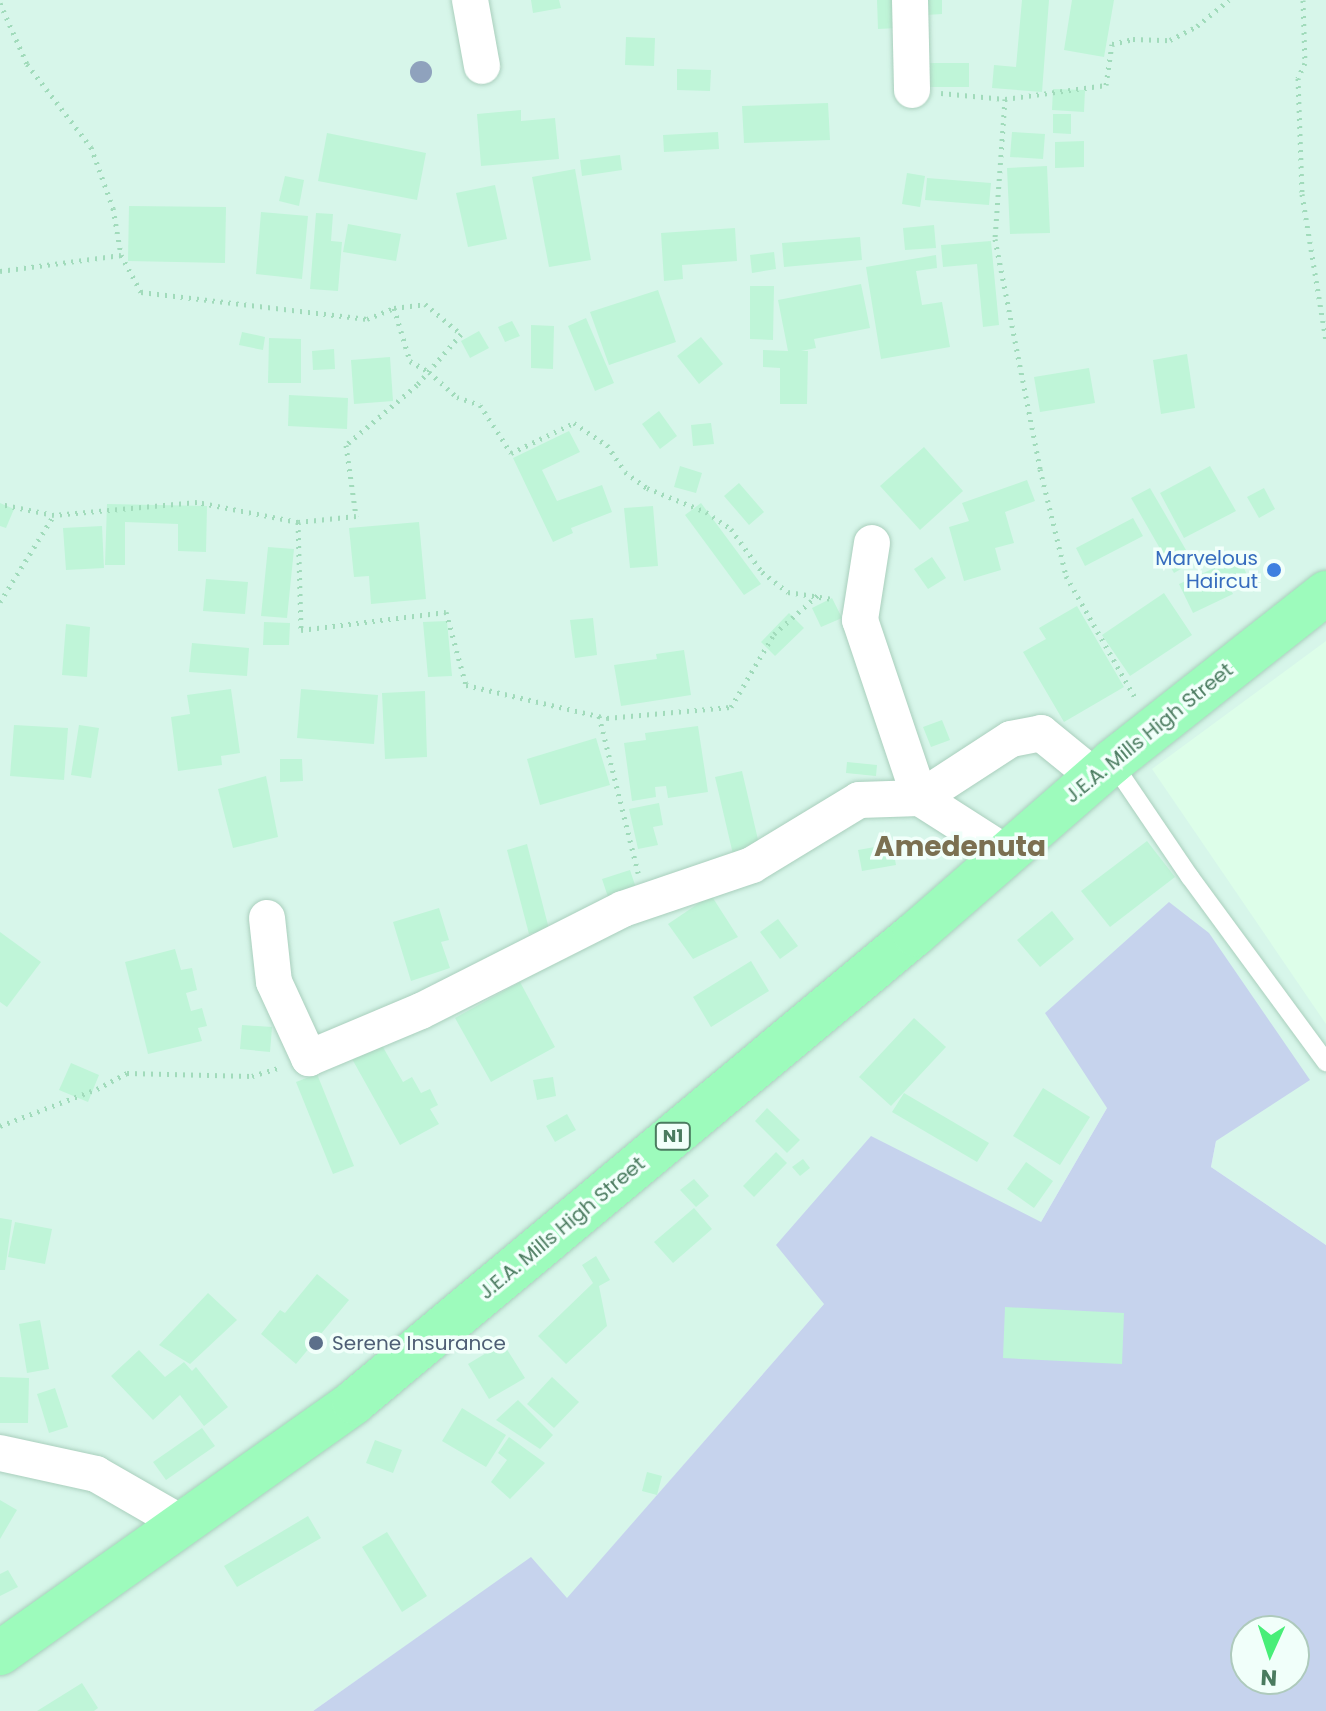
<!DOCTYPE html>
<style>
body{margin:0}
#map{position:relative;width:1326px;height:1711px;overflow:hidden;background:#e9fef7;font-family:Poppins,sans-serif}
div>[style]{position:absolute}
.residential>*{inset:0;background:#d7f6ea}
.commercial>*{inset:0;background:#ddfee9}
.green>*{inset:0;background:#c6d3ed}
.building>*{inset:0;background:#bff5d8}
.path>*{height:5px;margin-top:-2.5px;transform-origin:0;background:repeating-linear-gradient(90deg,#a1dbbb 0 2px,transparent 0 8px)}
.roads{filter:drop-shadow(0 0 2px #aacfbd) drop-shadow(0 0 2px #aacfbd)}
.lane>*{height:18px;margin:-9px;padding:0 9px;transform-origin:9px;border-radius:9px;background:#fff}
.street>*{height:36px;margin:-18px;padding:0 18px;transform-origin:18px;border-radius:18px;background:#fff}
.highway>*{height:44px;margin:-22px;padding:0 22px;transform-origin:22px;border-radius:22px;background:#9dfbbc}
.trees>*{width:22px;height:22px;margin:-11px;border-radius:50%;background:#8fa2bd}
.dots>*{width:22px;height:22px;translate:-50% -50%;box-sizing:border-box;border:4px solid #f1fffa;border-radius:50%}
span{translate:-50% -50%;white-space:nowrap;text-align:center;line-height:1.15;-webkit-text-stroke:7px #f1fffa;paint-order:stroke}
.shield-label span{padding:2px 6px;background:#f1fffa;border:2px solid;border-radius:6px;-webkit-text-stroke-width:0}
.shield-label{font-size:18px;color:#4a7b5f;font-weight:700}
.shop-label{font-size:20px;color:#366cbe}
.right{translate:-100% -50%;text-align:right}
.street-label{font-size:20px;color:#4a7b5f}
.service-label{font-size:20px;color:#4e5e75}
.left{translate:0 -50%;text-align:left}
.district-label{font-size:28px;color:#7b7051;font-weight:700}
.north{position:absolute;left:1230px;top:1615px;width:80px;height:80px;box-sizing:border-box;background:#f1fffa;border:2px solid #aecabc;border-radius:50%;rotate:183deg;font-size:22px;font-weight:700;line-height:32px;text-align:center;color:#4a7b5f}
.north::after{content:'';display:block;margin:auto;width:28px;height:36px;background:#48ee78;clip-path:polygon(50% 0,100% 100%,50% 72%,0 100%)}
</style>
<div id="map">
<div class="residential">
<div style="clip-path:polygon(0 0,1326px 0,1326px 1245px,1211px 1167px,1216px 1141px,1107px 1108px,1041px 1222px,824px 1304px,567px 1599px,531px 1558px,313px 1711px,0 1711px)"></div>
</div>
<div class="commercial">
<div style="clip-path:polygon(1326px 641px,1326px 1024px,1152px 769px)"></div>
</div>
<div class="green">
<div style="clip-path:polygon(evenodd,1169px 902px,1209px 933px,1310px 1080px,1216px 1141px,1211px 1167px,1326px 1245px,1326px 1711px,313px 1711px,531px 1557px,567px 1598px,824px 1304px,776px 1245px,871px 1136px,1041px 1222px,1107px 1108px,1045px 1013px,1169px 902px,1246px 1631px,1294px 1631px,1294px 1679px,1246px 1679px,1246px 1631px)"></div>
</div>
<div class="building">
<div style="clip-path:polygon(531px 0,559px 0,561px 8px,533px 13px)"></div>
<div style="clip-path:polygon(877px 0,895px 0,897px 28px,878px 29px)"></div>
<div style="clip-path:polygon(925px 0,942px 0,942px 14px,926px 15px)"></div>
<div style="clip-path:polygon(1022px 0,1049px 0,1042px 92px,992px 88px,994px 65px,1016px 67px)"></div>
<div style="clip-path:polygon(1072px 0,1114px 0,1104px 57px,1064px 50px)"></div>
<div style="clip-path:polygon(626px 37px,655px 38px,654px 66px,625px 65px)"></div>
<div style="clip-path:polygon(927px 63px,969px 63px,969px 87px,927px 87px)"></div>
<div style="clip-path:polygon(677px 69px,711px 70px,710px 91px,677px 90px)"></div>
<div style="clip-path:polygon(1053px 89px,1085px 90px,1084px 112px,1052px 110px)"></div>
<div style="clip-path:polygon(828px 103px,830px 140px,744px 143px,742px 106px)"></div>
<div style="clip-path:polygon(521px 110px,521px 121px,555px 118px,559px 159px,481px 166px,477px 114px)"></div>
<div style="clip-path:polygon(1053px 114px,1071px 114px,1071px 134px,1053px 133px)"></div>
<div style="clip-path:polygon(718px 132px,719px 149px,664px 152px,663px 135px)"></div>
<div style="clip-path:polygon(1012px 132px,1045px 134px,1043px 159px,1010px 157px)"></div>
<div style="clip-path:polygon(327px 133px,426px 153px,417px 200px,318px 181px)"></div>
<div style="clip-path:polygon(1084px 141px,1084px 167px,1055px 168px,1055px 142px)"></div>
<div style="clip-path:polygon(620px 155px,622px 170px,582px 176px,580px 160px)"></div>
<div style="clip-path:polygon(1047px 166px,1050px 233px,1010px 234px,1007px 168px)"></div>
<div style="clip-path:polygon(575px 169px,591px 260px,549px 267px,532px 177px)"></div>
<div style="clip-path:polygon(907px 173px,925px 176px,920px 207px,902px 204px)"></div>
<div style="clip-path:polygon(285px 176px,304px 180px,299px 206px,279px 201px)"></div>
<div style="clip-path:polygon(927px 178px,991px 183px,989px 205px,925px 200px)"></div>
<div style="clip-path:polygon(495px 185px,507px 239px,468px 247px,456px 193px)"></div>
<div style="clip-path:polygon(129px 206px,226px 207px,225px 263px,128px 261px)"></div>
<div style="clip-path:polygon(261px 212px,308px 216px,302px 279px,256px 274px)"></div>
<div style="clip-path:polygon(316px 213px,333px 214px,331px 241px,342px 242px,338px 291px,310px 289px)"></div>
<div style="clip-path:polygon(348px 224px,401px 234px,396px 261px,343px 252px)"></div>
<div style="clip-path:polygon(934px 225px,936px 248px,905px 250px,903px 228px)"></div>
<div style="clip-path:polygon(735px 228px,737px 261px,682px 265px,683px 279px,664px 281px,661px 233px)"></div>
<div style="clip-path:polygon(860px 237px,862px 260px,784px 267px,782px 243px)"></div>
<div style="clip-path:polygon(991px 241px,999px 325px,983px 327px,977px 264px,943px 267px,941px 245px)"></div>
<div style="clip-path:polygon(774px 252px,776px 269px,752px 273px,750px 255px)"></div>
<div style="clip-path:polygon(936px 255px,937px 268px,916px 271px,922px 305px,942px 302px,950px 347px,881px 359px,866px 267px)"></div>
<div style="clip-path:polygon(861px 284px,870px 328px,814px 339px,816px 348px,801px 351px,808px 351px,807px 404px,780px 404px,780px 368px,763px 367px,763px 350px,788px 351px,778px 300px)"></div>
<div style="clip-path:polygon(750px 286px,774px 286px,773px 340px,750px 339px)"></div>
<div style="clip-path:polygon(658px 290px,676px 342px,609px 365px,590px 312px)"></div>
<div style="clip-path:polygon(586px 318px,614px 383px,595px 391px,568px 326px)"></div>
<div style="clip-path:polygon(512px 321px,520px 336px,505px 342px,498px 327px)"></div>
<div style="clip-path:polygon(531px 325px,554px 326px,553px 369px,531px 368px)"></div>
<div style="clip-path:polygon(479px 331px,489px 348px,470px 358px,461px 341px)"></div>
<div style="clip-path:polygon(242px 332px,265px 337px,263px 350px,239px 345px)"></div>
<div style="clip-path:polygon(701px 337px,723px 364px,699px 384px,677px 356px)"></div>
<div style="clip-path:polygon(269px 338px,301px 339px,301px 383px,268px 383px)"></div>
<div style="clip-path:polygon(334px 349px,335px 369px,313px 370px,312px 351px)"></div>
<div style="clip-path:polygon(1187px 354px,1195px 408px,1161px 414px,1153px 360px)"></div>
<div style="clip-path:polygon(390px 357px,393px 401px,354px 404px,351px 360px)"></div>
<div style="clip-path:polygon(1089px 368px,1095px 403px,1040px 412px,1034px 377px)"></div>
<div style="clip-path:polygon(289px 395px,348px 398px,347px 429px,288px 426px)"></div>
<div style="clip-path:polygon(659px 411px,677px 436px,660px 449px,642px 424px)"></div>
<div style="clip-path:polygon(711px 423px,714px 444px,693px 446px,691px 425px)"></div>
<div style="clip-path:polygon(569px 431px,580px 452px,542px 470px,557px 501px,602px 485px,612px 512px,571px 528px,573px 533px,553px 542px,513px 458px)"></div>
<div style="clip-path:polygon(924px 447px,963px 491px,920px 530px,880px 486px)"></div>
<div style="clip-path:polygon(680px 466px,702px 473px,696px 493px,674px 487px)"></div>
<div style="clip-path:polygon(1210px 466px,1236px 511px,1184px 538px,1160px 493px)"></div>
<div style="clip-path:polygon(1027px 480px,1035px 501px,1005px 512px,1014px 543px,995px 548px,1001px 570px,964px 581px,949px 527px,969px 521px,962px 503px)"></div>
<div style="clip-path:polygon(739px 483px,764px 512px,749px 525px,724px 496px)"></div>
<div style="clip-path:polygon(1150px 488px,1193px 562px,1174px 573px,1131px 498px)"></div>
<div style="clip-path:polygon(1264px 488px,1275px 509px,1259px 518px,1247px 497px)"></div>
<div style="clip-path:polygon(0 503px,14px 509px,6px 528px,0 526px)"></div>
<div style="clip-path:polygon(701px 503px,761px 584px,744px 595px,685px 515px)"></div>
<div style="clip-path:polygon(107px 504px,207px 506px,206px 552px,178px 551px,178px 524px,125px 522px,125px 565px,105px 565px)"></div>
<div style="clip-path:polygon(653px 506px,658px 566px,630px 568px,624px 508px)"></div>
<div style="clip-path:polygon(1133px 518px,1143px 536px,1085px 566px,1076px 548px)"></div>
<div style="clip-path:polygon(419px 522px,426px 599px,371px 604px,369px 576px,354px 577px,349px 528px)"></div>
<div style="clip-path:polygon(102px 526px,104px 568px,66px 570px,63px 528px)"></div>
<div style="clip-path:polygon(268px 547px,294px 549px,287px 618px,261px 616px)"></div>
<div style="clip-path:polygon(932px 557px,946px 578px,928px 589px,914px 569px)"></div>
<div style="clip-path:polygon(1239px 557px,1247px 575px,1228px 584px,1233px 594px,1193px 613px,1179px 584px)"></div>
<div style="clip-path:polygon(206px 579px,248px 582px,245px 614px,203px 611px)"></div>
<div style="clip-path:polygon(1164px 593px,1192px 635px,1130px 676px,1102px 635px)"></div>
<div style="clip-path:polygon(832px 598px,842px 618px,821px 627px,812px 608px)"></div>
<div style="clip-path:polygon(1077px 606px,1124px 687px,1064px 722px,1023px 652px,1046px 639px,1039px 628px)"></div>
<div style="clip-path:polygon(789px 613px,804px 628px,775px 656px,761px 642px)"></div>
<div style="clip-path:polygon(593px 618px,597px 655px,575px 658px,570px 620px)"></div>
<div style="clip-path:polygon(447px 621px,452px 676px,428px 677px,423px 622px)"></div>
<div style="clip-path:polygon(264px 622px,290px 623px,289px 645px,263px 645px)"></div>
<div style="clip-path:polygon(66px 624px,90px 627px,87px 677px,62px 675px)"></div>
<div style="clip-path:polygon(192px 643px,249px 648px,247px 676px,189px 672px)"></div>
<div style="clip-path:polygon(684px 650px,691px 695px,621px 706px,614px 665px,657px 659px,656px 654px)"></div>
<div style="clip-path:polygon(231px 689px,240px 753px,221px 756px,222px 765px,178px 771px,171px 717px,190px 714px,187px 695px)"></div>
<div style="clip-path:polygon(301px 689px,378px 695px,374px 744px,297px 738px)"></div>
<div style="clip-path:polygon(425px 691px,427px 757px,385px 759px,382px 693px)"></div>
<div style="clip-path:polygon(942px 720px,950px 740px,931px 747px,923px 727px)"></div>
<div style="clip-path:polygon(14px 725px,68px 728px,64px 780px,10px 776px)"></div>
<div style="clip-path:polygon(79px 725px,99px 728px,91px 778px,71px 775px)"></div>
<div style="clip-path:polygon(698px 726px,708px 792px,668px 798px,666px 786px,655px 787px,656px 797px,632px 801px,624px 743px,646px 740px,645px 733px)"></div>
<div style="clip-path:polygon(596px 738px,610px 785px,540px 805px,527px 759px)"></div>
<div style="clip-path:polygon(280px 759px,302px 759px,303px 781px,280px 782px)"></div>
<div style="clip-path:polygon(847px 762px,877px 765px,876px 776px,846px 773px)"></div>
<div style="clip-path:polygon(742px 771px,762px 857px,735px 863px,715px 777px)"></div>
<div style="clip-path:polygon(266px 776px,278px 837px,233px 848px,218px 789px)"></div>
<div style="clip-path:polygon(659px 803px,663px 825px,653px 827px,658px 845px,638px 849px,629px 809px)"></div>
<div style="clip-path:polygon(1147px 841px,1175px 877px,1110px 927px,1081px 891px)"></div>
<div style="clip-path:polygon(527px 844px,549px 929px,529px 934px,507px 850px)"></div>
<div style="clip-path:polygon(892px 844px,896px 865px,862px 871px,858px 850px)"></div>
<div style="clip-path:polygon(630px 870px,637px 891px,609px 900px,602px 879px)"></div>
<div style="clip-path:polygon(711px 895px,738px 937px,693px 959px,668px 924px)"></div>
<div style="clip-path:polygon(439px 908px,449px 940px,441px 942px,450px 968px,411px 981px,393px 922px)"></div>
<div style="clip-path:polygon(1052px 911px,1074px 939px,1040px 967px,1017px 940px)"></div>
<div style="clip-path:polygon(778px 919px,798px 946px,780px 959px,760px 932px)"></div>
<div style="clip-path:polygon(0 932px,41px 962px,7px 1007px,0 1002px)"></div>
<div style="clip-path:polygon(175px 949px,181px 970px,192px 968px,197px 990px,186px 993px,191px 1011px,202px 1008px,207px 1026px,198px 1028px,202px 1041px,148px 1054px,125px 962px)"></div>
<div style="clip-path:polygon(751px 961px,769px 991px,711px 1027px,693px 997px)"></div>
<div style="clip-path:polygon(520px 982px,555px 1047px,491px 1082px,455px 1018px)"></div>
<div style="clip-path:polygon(914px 1018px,946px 1047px,891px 1106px,859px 1077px)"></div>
<div style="clip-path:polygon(242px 1025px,272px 1027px,270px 1052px,240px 1049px)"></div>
<div style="clip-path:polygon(380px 1042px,403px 1082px,412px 1077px,421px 1093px,430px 1089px,438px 1105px,430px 1109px,439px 1124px,400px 1145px,351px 1057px)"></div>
<div style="clip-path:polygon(71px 1063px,99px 1075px,88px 1102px,59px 1090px)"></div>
<div style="clip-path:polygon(317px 1074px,354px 1166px,333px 1174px,296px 1082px)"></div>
<div style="clip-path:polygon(553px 1077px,556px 1096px,537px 1100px,533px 1080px)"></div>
<div style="clip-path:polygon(1043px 1088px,1090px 1117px,1060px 1165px,1013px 1136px)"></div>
<div style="clip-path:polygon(904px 1093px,989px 1143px,977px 1162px,892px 1112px)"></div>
<div style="clip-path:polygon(767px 1108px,800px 1140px,787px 1153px,755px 1121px)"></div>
<div style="clip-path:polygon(567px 1114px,576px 1130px,555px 1142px,546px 1126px)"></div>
<div style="clip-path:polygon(776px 1152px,787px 1163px,754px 1197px,743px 1186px)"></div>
<div style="clip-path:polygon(803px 1159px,810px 1168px,800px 1176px,792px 1167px)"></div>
<div style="clip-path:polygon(1026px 1162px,1053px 1181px,1034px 1208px,1007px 1189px)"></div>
<div style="clip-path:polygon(694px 1179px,709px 1196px,696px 1207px,680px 1190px)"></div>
<div style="clip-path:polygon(694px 1208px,712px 1229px,673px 1263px,654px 1242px)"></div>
<div style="clip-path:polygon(0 1218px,12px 1220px,5px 1270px,0 1270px)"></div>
<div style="clip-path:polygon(15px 1222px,52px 1229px,45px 1264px,8px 1257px)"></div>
<div style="clip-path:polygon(596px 1256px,610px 1280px,599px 1286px,607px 1326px,566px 1364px,538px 1336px,593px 1283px,582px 1265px)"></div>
<div style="clip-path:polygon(317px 1274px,349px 1300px,296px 1364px,261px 1334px,280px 1310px,285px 1313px)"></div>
<div style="clip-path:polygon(208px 1293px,237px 1320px,190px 1364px,159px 1345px)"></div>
<div style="clip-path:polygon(1005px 1307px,1124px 1313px,1122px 1364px,1003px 1358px)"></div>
<div style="clip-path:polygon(40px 1320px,49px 1369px,27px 1373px,19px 1324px)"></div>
<div style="clip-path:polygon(503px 1343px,525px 1378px,489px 1399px,468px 1364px)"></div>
<div style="clip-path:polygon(139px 1350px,165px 1377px,184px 1362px,192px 1371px,196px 1367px,228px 1407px,204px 1426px,180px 1395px,153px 1420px,111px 1376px)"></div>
<div style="clip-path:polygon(0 1377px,29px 1378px,28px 1423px,0 1423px)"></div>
<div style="clip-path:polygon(552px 1377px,579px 1402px,554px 1428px,527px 1404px)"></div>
<div style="clip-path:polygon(55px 1388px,68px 1427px,49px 1433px,37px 1394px)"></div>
<div style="clip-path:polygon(518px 1400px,553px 1435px,540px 1449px,496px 1420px)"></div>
<div style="clip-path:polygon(462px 1408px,506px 1435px,486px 1467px,442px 1441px)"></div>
<div style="clip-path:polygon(202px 1428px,215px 1446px,166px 1480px,153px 1462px)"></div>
<div style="clip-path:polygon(509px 1437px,545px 1463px,510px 1499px,491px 1482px,507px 1460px,498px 1453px)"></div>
<div style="clip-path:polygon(375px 1440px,402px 1450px,393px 1473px,366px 1463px)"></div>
<div style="clip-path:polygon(647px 1472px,662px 1476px,657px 1495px,642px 1491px)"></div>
<div style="clip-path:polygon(0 1500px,17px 1510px,0 1539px)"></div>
<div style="clip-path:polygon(308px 1516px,321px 1538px,237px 1587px,224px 1566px)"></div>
<div style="clip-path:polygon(387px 1532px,427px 1596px,402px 1612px,362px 1547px)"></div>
<div style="clip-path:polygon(8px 1570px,18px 1587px,0 1596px,0 1574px)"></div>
<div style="clip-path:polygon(82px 1683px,98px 1708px,94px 1711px,37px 1711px)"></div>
</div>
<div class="path">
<div style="left:1303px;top:0;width:63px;rotate:88.2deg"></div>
<div style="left:1305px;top:63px;width:17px;rotate:115deg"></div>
<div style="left:1298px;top:78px;width:116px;rotate:88deg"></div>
<div style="left:1302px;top:194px;width:148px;rotate:80.7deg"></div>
<div style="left:0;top:3px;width:67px;rotate:66.1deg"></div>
<div style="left:27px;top:64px;width:105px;rotate:52.4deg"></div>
<div style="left:91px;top:147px;width:65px;rotate:70.2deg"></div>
<div style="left:113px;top:208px;width:48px;rotate:80.3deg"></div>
<div style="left:941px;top:93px;width:64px;rotate:5.4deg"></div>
<div style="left:1005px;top:99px;width:102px;rotate:-7.9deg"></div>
<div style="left:1106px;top:85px;width:41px;rotate:-81.7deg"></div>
<div style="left:1112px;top:44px;width:22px;rotate:-13deg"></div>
<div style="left:1133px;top:39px;width:37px;rotate:2deg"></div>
<div style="left:1170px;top:40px;width:30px;rotate:-27deg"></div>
<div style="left:1197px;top:26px;width:41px;rotate:-39.1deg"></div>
<div style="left:1005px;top:99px;width:140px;rotate:94.1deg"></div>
<div style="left:995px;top:239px;width:234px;rotate:78.9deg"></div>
<div style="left:1040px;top:469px;width:110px;rotate:76.3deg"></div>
<div style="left:1066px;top:576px;width:142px;rotate:60.4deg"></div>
<div style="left:0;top:271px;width:122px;rotate:-7.5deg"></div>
<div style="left:121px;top:255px;width:42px;rotate:61.6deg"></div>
<div style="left:141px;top:292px;width:228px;rotate:6.8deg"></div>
<div style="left:367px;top:319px;width:29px;rotate:-22deg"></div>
<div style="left:394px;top:308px;width:31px;rotate:-7deg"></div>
<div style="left:425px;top:304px;width:47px;rotate:39.8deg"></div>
<div style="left:461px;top:334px;width:67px;rotate:130.8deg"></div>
<div style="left:417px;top:385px;width:93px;rotate:139.8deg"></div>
<div style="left:346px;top:445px;width:72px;rotate:82deg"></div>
<div style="left:356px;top:516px;width:58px;rotate:174.1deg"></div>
<div style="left:298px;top:522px;width:103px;rotate:-168.8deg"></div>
<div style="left:197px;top:502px;width:144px;rotate:174.8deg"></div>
<div style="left:54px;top:515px;width:55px;rotate:-168.5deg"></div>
<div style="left:394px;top:308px;width:55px;rotate:73.2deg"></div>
<div style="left:410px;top:361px;width:22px;rotate:30deg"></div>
<div style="left:429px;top:372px;width:38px;rotate:42deg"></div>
<div style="left:457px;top:397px;width:24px;rotate:19deg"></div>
<div style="left:480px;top:405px;width:57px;rotate:57.1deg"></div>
<div style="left:511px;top:453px;width:70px;rotate:-25.5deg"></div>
<div style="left:574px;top:423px;width:40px;rotate:34deg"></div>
<div style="left:607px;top:445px;width:32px;rotate:56deg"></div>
<div style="left:625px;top:472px;width:27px;rotate:36deg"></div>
<div style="left:647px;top:488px;width:64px;rotate:22.1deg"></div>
<div style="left:706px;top:512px;width:30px;rotate:34deg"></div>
<div style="left:731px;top:529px;width:53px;rotate:54.2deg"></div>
<div style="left:762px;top:572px;width:33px;rotate:38deg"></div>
<div style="left:788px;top:592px;width:45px;rotate:9deg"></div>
<div style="left:298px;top:522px;width:108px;rotate:88.4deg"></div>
<div style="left:301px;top:630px;width:146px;rotate:-7.1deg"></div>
<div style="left:446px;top:612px;width:76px;rotate:74.7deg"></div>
<div style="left:466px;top:685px;width:145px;rotate:13.2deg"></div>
<div style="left:607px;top:718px;width:124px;rotate:-5.1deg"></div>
<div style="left:731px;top:707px;width:85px;rotate:-59.5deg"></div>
<div style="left:774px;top:634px;width:60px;rotate:-41.6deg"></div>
<div style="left:0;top:602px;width:102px;rotate:-58.2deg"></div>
<div style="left:599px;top:716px;width:162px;rotate:76deg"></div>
<div style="left:0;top:1126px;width:104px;rotate:-20.9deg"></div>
<div style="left:97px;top:1089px;width:34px;rotate:-28deg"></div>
<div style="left:127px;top:1073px;width:125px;rotate:1.4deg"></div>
<div style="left:252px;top:1076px;width:27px;rotate:-17deg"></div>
</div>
<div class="roads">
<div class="lane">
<div style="left:1112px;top:762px;width:139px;rotate:55.9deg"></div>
<div style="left:1190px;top:877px;width:230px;rotate:53.7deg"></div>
</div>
<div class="street">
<div style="left:470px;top:0;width:67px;rotate:79.7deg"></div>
<div style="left:910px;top:0;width:90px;rotate:88.7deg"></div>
<div style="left:872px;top:543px;width:78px;rotate:98.9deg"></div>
<div style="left:860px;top:620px;width:188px;rotate:71.4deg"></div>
<div style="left:920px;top:798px;width:108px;rotate:-33deg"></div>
<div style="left:1011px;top:739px;width:31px;rotate:-11deg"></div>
<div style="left:1041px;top:733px;width:68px;rotate:39.1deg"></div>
<div style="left:267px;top:918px;width:64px;rotate:83.8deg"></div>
<div style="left:274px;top:982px;width:84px;rotate:65.3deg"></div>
<div style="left:309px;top:1058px;width:121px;rotate:-22.8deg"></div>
<div style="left:421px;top:1011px;width:226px;rotate:-26.8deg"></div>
<div style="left:623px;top:909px;width:136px;rotate:-18.8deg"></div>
<div style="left:752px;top:865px;width:125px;rotate:-31.3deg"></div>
<div style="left:859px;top:800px;width:61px;rotate:-1.9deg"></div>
<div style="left:920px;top:798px;width:102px;rotate:32.6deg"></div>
<div style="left:0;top:1453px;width:98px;rotate:12.3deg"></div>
<div style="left:96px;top:1474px;width:100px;rotate:29.9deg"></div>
</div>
<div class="highway">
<div style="left:0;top:1653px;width:434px;rotate:-35.3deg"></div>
<div style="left:354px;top:1402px;width:731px;rotate:-39.84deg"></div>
<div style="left:915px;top:934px;width:262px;rotate:-41.1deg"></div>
<div style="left:1112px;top:762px;width:273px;rotate:-38.3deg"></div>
</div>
</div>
<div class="trees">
<div style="left:421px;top:72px"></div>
</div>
<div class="dots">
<div style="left:1274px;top:570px;background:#3f7fe0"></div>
<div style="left:316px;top:1343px;background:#5c6f8a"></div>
</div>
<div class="shield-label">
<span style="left:673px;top:1136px">N1</span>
</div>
<div class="shop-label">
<span class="right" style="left:1258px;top:570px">Marvelous<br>Haircut</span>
</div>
<div class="street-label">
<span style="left:1149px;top:733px;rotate:-39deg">J.E.A. Mills High Street</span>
<span style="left:562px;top:1228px;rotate:-40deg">J.E.A. Mills High Street</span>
</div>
<div class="service-label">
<span class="left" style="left:332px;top:1343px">Serene Insurance</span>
</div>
<div class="district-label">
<span style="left:960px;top:847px">Amedenuta</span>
</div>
<div class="north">N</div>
</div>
